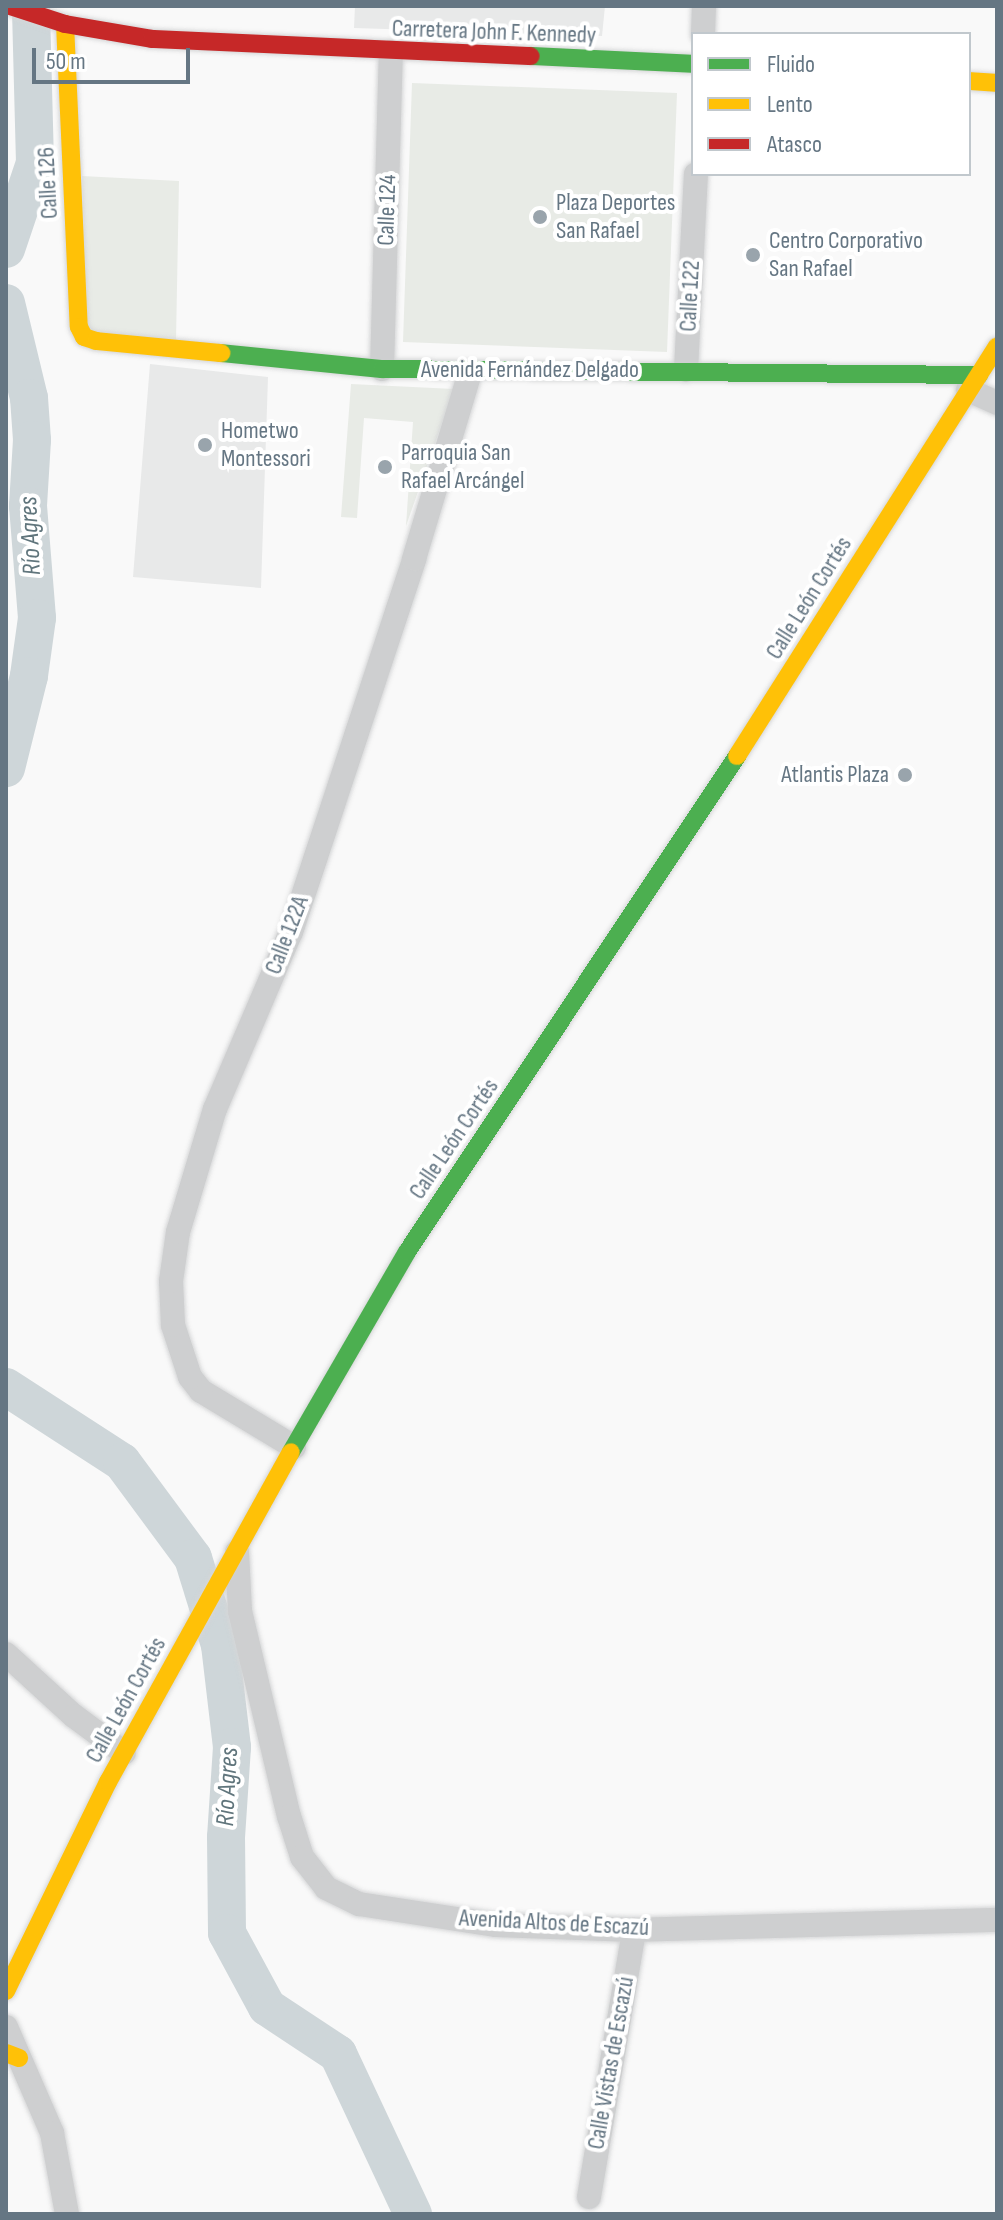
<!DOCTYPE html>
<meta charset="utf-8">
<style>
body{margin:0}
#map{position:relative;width:1003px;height:2220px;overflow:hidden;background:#f9f9f9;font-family:"Sofia Sans Condensed",sans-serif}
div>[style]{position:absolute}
.built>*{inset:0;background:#e8e9e9}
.green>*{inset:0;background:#e8ebe6}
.river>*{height:38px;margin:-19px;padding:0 19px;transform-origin:19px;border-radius:19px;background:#ced6d9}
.roads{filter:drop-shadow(0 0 2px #d5d6d7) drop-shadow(0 0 2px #d5d6d7)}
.street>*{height:24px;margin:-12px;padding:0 12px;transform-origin:12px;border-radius:12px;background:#cecfd0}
.fast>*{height:18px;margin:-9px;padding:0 9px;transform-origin:9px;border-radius:9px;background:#4caf50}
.slow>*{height:18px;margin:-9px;padding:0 9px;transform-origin:9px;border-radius:9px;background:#ffc107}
.jam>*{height:18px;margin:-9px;padding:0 9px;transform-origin:9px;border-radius:9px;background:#c62828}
.dots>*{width:22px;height:22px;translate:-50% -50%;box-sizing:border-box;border:4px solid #fff;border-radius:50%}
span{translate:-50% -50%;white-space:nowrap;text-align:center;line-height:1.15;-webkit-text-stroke:8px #fff;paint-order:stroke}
.street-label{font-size:24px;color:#657683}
.poi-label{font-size:24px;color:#657683}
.left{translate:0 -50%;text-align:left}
.right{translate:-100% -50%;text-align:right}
.water-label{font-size:26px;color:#60757c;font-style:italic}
.frame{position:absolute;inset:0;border:8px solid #657683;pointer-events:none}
.legend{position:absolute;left:691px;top:32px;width:280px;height:144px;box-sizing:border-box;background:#fff;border:2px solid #c1c8cd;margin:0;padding:10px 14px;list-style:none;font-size:24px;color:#657683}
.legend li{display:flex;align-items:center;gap:16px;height:40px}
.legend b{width:40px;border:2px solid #c1c8cd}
.scale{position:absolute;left:32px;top:48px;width:158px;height:36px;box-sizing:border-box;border:4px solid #657683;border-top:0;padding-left:10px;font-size:24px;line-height:28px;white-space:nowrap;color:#657683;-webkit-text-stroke:6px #fff;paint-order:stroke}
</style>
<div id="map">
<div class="built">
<div style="clip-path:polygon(355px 6px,605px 6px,602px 36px,354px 28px)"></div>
<div style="clip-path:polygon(150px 364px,268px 377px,261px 588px,133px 577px)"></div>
</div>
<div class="green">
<div style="clip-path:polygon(412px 83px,677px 93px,667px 352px,403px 342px)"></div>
<div style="clip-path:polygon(82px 176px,179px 181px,176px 340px,87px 331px)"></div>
<div style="clip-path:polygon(351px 384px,454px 389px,406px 526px,413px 422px,364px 418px,357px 518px,341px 517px)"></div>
</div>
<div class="river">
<div style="left:6px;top:249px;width:91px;rotate:-71.4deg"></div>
<div style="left:35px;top:163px;width:157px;rotate:-91.5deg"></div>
<div style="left:6px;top:303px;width:98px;rotate:76.4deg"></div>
<div style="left:29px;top:398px;width:42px;rotate:85.9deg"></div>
<div style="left:32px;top:440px;width:66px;rotate:93.5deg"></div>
<div style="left:28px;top:506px;width:112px;rotate:85.4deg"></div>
<div style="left:37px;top:618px;width:59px;rotate:97.9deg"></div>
<div style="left:29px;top:676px;width:95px;rotate:104deg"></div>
<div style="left:6px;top:1387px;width:138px;rotate:32.9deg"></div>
<div style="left:122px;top:1462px;width:119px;rotate:53.5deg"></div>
<div style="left:193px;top:1558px;width:91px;rotate:72.8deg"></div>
<div style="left:220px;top:1645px;width:103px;rotate:83.3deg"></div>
<div style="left:232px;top:1747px;width:90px;rotate:93.8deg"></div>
<div style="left:226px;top:1837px;width:96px;rotate:89.4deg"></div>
<div style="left:227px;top:1933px;width:84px;rotate:61.6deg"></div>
<div style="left:267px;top:2007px;width:85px;rotate:33.5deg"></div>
<div style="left:338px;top:2054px;width:177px;rotate:64.9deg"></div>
</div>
<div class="roads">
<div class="street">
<div style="left:703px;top:34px;width:28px;rotate:-88deg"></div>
<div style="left:382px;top:369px;width:317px;rotate:-88.4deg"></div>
<div style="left:686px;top:370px;width:196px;rotate:-87.1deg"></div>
<div style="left:968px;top:390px;width:32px;rotate:24deg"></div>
<div style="left:294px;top:1447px;width:109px;rotate:-148.9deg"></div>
<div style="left:201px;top:1391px;width:18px;rotate:-128deg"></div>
<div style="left:190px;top:1377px;width:55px;rotate:-108.1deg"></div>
<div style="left:173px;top:1325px;width:44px;rotate:-92.6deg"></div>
<div style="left:171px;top:1281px;width:49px;rotate:-81.9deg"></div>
<div style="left:178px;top:1232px;width:128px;rotate:-73.3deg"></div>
<div style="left:215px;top:1109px;width:193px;rotate:-66.8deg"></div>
<div style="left:291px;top:932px;width:393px;rotate:-71.7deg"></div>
<div style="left:414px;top:559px;width:195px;rotate:-73.3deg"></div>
<div style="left:237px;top:1552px;width:59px;rotate:87.1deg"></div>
<div style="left:240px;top:1611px;width:211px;rotate:76.6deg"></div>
<div style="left:289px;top:1816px;width:43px;rotate:72.4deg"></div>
<div style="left:302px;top:1857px;width:39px;rotate:52deg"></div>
<div style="left:326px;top:1888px;width:37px;rotate:26deg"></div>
<div style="left:359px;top:1904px;width:139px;rotate:8.7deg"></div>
<div style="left:496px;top:1925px;width:138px;rotate:2.1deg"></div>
<div style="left:634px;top:1930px;width:363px;rotate:-1.6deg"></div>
<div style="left:6px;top:1654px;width:92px;rotate:42.4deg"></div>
<div style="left:74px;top:1716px;width:62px;rotate:36.5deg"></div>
<div style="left:6px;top:2027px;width:116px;rotate:66.5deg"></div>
<div style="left:52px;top:2133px;width:82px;rotate:79.5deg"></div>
<div style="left:589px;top:2197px;width:271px;rotate:-80.4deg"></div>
</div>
<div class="fast">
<div style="left:531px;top:56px;width:162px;rotate:2.8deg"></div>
<div style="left:221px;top:353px;width:162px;rotate:5.7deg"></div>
<div style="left:382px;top:369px;width:597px;rotate:0.58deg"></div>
<div style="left:291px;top:1452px;width:231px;rotate:-59.9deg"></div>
<div style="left:407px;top:1252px;width:596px;rotate:-56.36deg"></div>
</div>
<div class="slow">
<div style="left:65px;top:24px;width:303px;rotate:87.4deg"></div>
<div style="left:79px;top:327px;width:11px;rotate:63deg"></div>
<div style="left:84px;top:337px;width:13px;rotate:18deg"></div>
<div style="left:96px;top:341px;width:126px;rotate:5.5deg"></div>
<div style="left:969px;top:81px;width:28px;rotate:4deg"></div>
<div style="left:737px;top:756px;width:485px;rotate:-57.6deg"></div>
<div style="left:6px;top:1991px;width:233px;rotate:-64deg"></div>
<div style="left:108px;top:1782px;width:377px;rotate:-61deg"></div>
<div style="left:6px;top:2053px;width:14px;rotate:21deg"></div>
</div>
<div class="jam">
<div style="left:10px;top:6px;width:58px;rotate:18.1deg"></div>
<div style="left:65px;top:24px;width:88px;rotate:9.8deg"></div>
<div style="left:152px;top:39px;width:379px;rotate:2.6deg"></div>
</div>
</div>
<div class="dots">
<div style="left:540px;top:217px;background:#99a4ac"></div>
<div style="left:753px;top:255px;background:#99a4ac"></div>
<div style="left:205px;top:445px;background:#99a4ac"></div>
<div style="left:385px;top:467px;background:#99a4ac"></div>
<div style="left:905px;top:775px;background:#99a4ac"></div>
</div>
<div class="street-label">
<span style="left:494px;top:32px;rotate:2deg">Carretera John F. Kennedy</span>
<span style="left:48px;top:183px;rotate:-93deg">Calle 126</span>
<span style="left:387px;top:210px;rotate:-88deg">Calle 124</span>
<span style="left:690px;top:296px;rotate:-87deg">Calle 122</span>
<span style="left:530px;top:370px">Avenida Fernández Delgado</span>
<span style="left:809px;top:598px;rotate:-58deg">Calle León Cortés</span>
<span style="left:287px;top:935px;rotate:-69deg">Calle 122A</span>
<span style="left:454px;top:1139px;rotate:-56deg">Calle León Cortés</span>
<span style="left:126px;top:1700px;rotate:-61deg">Calle León Cortés</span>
<span style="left:554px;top:1923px;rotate:3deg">Avenida Altos de Escazú</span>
<span style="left:611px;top:2063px;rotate:-80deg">Calle Vistas de Escazú</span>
</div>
<div class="poi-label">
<span class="left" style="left:556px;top:217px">Plaza Deportes<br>San Rafael</span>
<span class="left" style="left:769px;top:255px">Centro Corporativo<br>San Rafael</span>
<span class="left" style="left:221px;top:445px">Hometwo<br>Montessori</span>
<span class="left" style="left:401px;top:467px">Parroquia San<br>Rafael Arcángel</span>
<span class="right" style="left:889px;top:775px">Atlantis Plaza</span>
</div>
<div class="water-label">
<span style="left:31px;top:536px;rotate:-93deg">Río Agres</span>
<span style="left:228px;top:1787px;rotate:-87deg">Río Agres</span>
</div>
<div class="frame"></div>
<ul class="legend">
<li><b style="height:10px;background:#4caf50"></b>Fluido</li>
<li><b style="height:10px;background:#ffc107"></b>Lento</li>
<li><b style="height:10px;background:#c62828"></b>Atasco</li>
</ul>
<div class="scale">50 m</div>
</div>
